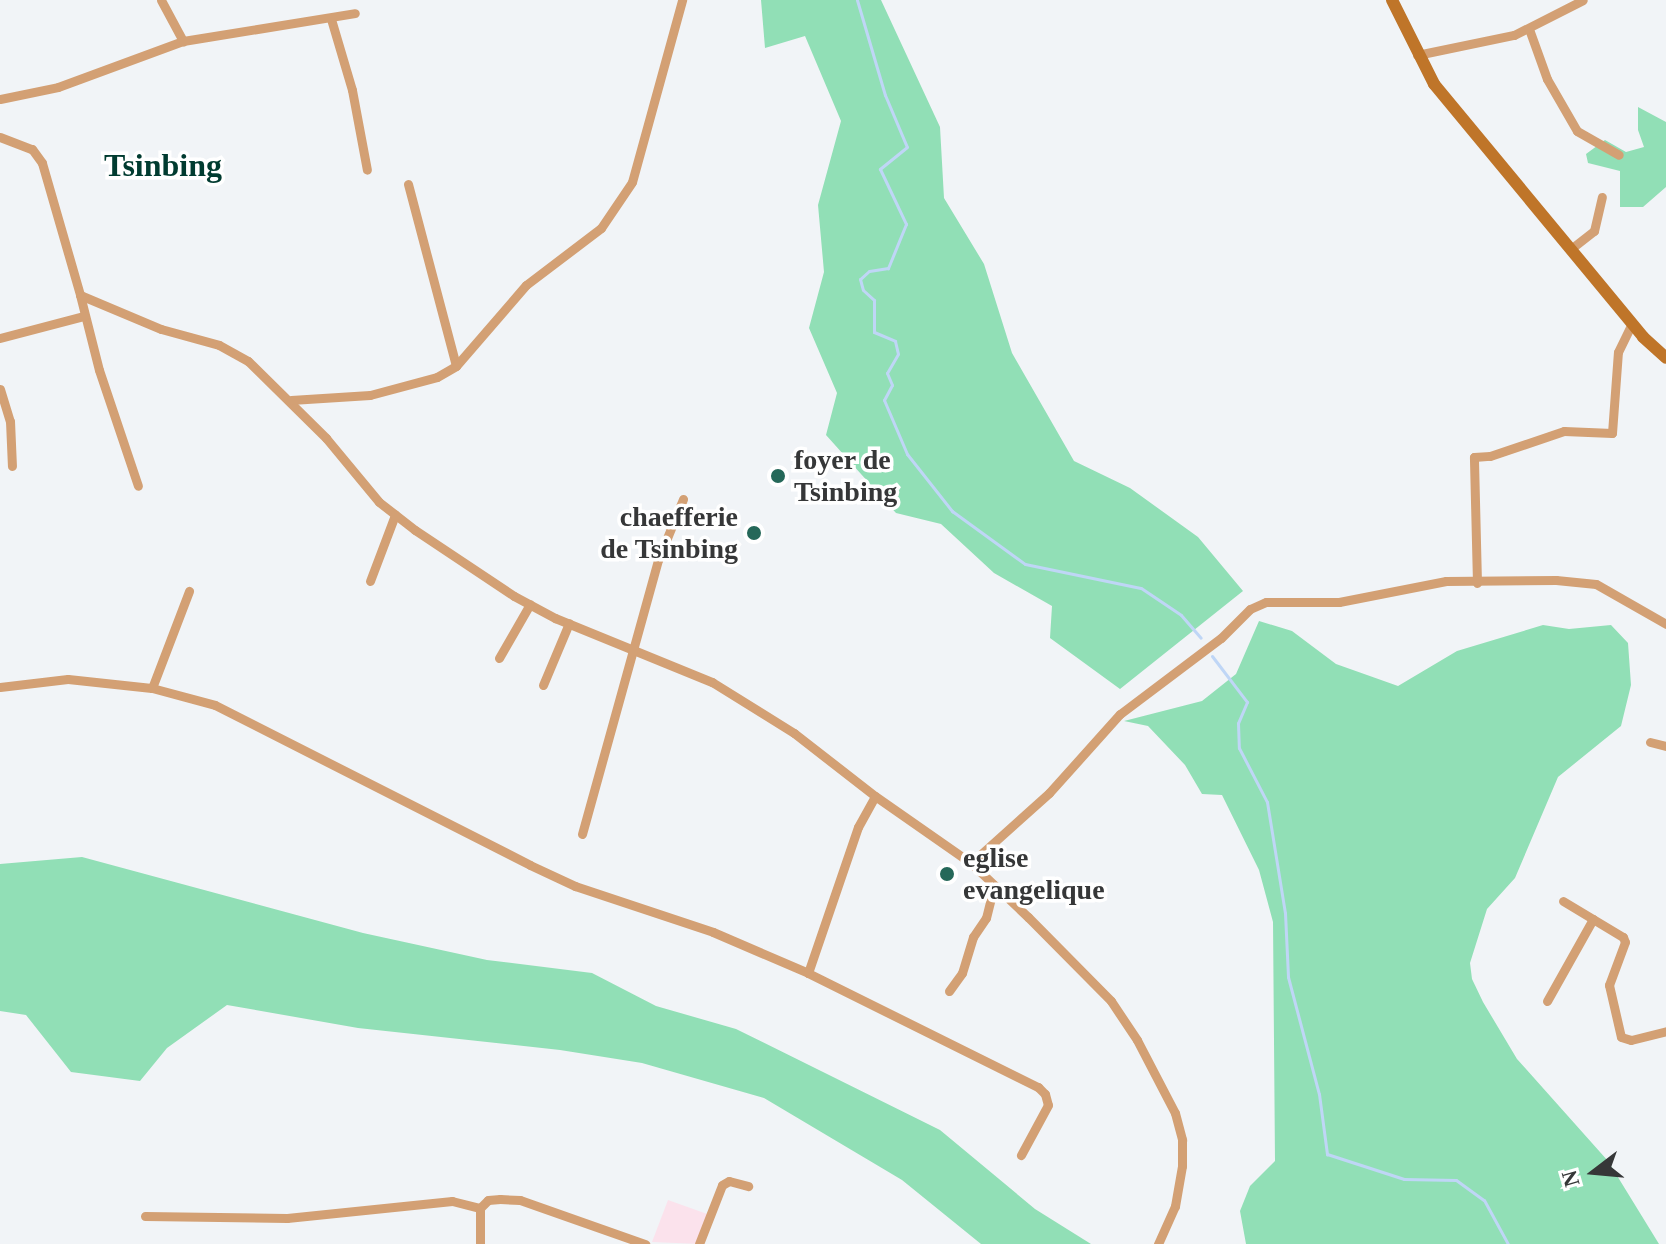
<!DOCTYPE html>
<style>
body{margin:0}
#map{position:relative;width:1666px;height:1244px;overflow:hidden;background:#f1f4f7;font-family:"Times New Roman",serif}
div>[style]{position:absolute}
.education>*{inset:0;background:#fbe2ec}
.green>*{inset:0;background:#91dfb6}
.stream>*{height:3px;margin:-1.5px;padding:0 1.5px;transform-origin:1.5px;border-radius:1.5px;background:#bfd6f6}
.minor>*{height:9px;margin:-4.5px;padding:0 4.5px;transform-origin:4.5px;border-radius:4.5px;background:#d3a074}
.secondary>*{height:12px;margin:-6px;padding:0 6px;transform-origin:6px;border-radius:6px;background:#bf7529}
.dots>*{width:22px;height:22px;translate:-50% -50%;box-sizing:border-box;border:4px solid #fff;border-radius:50%}
span{translate:-50% -50%;white-space:nowrap;text-align:center;line-height:1.15;-webkit-text-stroke:7px #fff;paint-order:stroke}
.poi-label{font-size:28px;color:#363738;font-weight:700}
.left{translate:0 -50%;text-align:left}
.right{translate:-100% -50%;text-align:right}
.quarter-label{font-size:32px;color:#003b30;font-weight:700}
.north{position:absolute;left:1554px;top:1132px;width:80px;height:80px;-webkit-text-stroke:6px #fff;paint-order:stroke;rotate:254deg;font-size:22px;font-weight:700;line-height:32px;text-align:center;color:#363738}
.north::after{content:'';display:block;margin:auto;width:28px;height:36px;background:#363738;clip-path:polygon(50% 0,100% 100%,50% 72%,0 100%)}
</style>
<div id="map">
<div class="education">
<div style="clip-path:polygon(668px 1200px,710px 1215px,700px 1244px,652px 1242px)"></div>
</div>
<div class="green">
<div style="clip-path:polygon(761px 0,881px 0,940px 127px,944px 198px,984px 264px,1012px 353px,1074px 461px,1130px 488px,1198px 537px,1243px 591px,1120px 689px,1050px 638px,1052px 606px,994px 573px,941px 524px,896px 513px,826px 435px,837px 393px,809px 328px,824px 272px,818px 205px,841px 121px,805px 36px,765px 48px)"></div>
<div style="clip-path:polygon(1638px 107px,1666px 122px,1666px 187px,1643px 207px,1620px 207px,1620px 171px,1588px 163px,1586px 154px,1605px 140px,1626px 152px,1644px 147px,1638px 130px)"></div>
<div style="clip-path:polygon(1259px 621px,1292px 631px,1336px 664px,1398px 686px,1457px 651px,1543px 625px,1569px 629px,1611px 625px,1628px 643px,1631px 685px,1621px 726px,1558px 777px,1515px 878px,1487px 909px,1470px 963px,1472px 979px,1483px 1002px,1517px 1059px,1608px 1161px,1659px 1244px,1246px 1244px,1240px 1211px,1250px 1186px,1275px 1161px,1273px 922px,1259px 870px,1222px 795px,1202px 794px,1185px 765px,1148px 726px,1124px 721px,1202px 701px,1236px 674px)"></div>
<div style="clip-path:polygon(82px 857px,363px 933px,487px 960px,592px 973px,656px 1006px,736px 1029px,940px 1130px,1035px 1209px,1091px 1244px,981px 1244px,902px 1180px,764px 1098px,642px 1063px,560px 1050px,358px 1028px,227px 1005px,167px 1048px,140px 1081px,71px 1072px,26px 1015px,0 1011px,0 864px)"></div>
</div>
<div class="stream">
<div style="left:857px;top:0;width:99px;rotate:73.6deg"></div>
<div style="left:885px;top:95px;width:56px;rotate:67.1deg"></div>
<div style="left:907px;top:147px;width:35px;rotate:141deg"></div>
<div style="left:880px;top:169px;width:61px;rotate:64.7deg"></div>
<div style="left:906px;top:224px;width:48px;rotate:112.2deg"></div>
<div style="left:888px;top:268px;width:19px;rotate:171deg"></div>
<div style="left:869px;top:271px;width:12px;rotate:138deg"></div>
<div style="left:860px;top:279px;width:11px;rotate:75deg"></div>
<div style="left:863px;top:290px;width:15px;rotate:42deg"></div>
<div style="left:874px;top:300px;width:32px;rotate:90deg"></div>
<div style="left:874px;top:332px;width:23px;rotate:23deg"></div>
<div style="left:895px;top:341px;width:13px;rotate:77deg"></div>
<div style="left:898px;top:354px;width:22px;rotate:120deg"></div>
<div style="left:887px;top:373px;width:13px;rotate:67deg"></div>
<div style="left:892px;top:385px;width:17px;rotate:118deg"></div>
<div style="left:884px;top:400px;width:59px;rotate:66.9deg"></div>
<div style="left:907px;top:454px;width:73px;rotate:51.7deg"></div>
<div style="left:952px;top:511px;width:90px;rotate:36deg"></div>
<div style="left:1025px;top:564px;width:118px;rotate:11.7deg"></div>
<div style="left:1141px;top:588px;width:48px;rotate:34deg"></div>
<div style="left:1181px;top:615px;width:30px;rotate:49deg"></div>
<div style="left:1212px;top:656px;width:58px;rotate:52.7deg"></div>
<div style="left:1247px;top:702px;width:23px;rotate:113deg"></div>
<div style="left:1238px;top:723px;width:25px;rotate:88deg"></div>
<div style="left:1239px;top:748px;width:61px;rotate:62.6deg"></div>
<div style="left:1267px;top:802px;width:112px;rotate:80.8deg"></div>
<div style="left:1285px;top:913px;width:64px;rotate:87.3deg"></div>
<div style="left:1288px;top:977px;width:121px;rotate:75.2deg"></div>
<div style="left:1319px;top:1094px;width:61px;rotate:82.4deg"></div>
<div style="left:1327px;top:1154px;width:81px;rotate:18deg"></div>
<div style="left:1404px;top:1179px;width:52px;rotate:1.1deg"></div>
<div style="left:1456px;top:1180px;width:34px;rotate:36deg"></div>
<div style="left:1484px;top:1200px;width:50px;rotate:61.4deg"></div>
</div>
<div class="minor">
<div style="left:161px;top:0;width:47px;rotate:61.8deg"></div>
<div style="left:331px;top:19px;width:74px;rotate:73.5deg"></div>
<div style="left:352px;top:90px;width:81px;rotate:79.4deg"></div>
<div style="left:1529px;top:29px;width:53px;rotate:70.2deg"></div>
<div style="left:1547px;top:79px;width:60px;rotate:60deg"></div>
<div style="left:1577px;top:131px;width:48px;rotate:29.7deg"></div>
<div style="left:1417px;top:55px;width:99px;rotate:-11.7deg"></div>
<div style="left:1514px;top:35px;width:77px;rotate:-26.9deg"></div>
<div style="left:0;top:99px;width:59px;rotate:-11.7deg"></div>
<div style="left:58px;top:87px;width:133px;rotate:-20.2deg"></div>
<div style="left:183px;top:41px;width:174px;rotate:-9.2deg"></div>
<div style="left:0;top:137px;width:34px;rotate:21deg"></div>
<div style="left:32px;top:149px;width:17px;rotate:54deg"></div>
<div style="left:42px;top:163px;width:137px;rotate:73.9deg"></div>
<div style="left:80px;top:295px;width:88px;rotate:22.8deg"></div>
<div style="left:161px;top:329px;width:60px;rotate:15.4deg"></div>
<div style="left:219px;top:345px;width:33px;rotate:29deg"></div>
<div style="left:248px;top:361px;width:110px;rotate:44.6deg"></div>
<div style="left:326px;top:438px;width:83px;rotate:50.4deg"></div>
<div style="left:379px;top:502px;width:46px;rotate:37.9deg"></div>
<div style="left:415px;top:530px;width:119px;rotate:33.7deg"></div>
<div style="left:514px;top:596px;width:47px;rotate:28.2deg"></div>
<div style="left:555px;top:618px;width:170px;rotate:22.2deg"></div>
<div style="left:712px;top:682px;width:97px;rotate:31.9deg"></div>
<div style="left:794px;top:733px;width:103px;rotate:37.9deg"></div>
<div style="left:875px;top:796px;width:117px;rotate:34.9deg"></div>
<div style="left:971px;top:863px;width:79px;rotate:43.5deg"></div>
<div style="left:1028px;top:917px;width:118px;rotate:45.3deg"></div>
<div style="left:1111px;top:1001px;width:47px;rotate:56.3deg"></div>
<div style="left:1137px;top:1040px;width:82px;rotate:62.5deg"></div>
<div style="left:1175px;top:1113px;width:28px;rotate:75deg"></div>
<div style="left:1182px;top:1140px;width:26px;rotate:90deg"></div>
<div style="left:1182px;top:1166px;width:41px;rotate:99.9deg"></div>
<div style="left:1175px;top:1206px;width:42px;rotate:114.1deg"></div>
<div style="left:408px;top:184px;width:188px;rotate:75.2deg"></div>
<div style="left:1572px;top:248px;width:28px;rotate:-38deg"></div>
<div style="left:1594px;top:231px;width:35px;rotate:-77deg"></div>
<div style="left:80px;top:295px;width:77px;rotate:75.8deg"></div>
<div style="left:99px;top:370px;width:122px;rotate:71.4deg"></div>
<div style="left:0;top:338px;width:87px;rotate:-14.7deg"></div>
<div style="left:0;top:389px;width:34px;rotate:73deg"></div>
<div style="left:10px;top:421px;width:45px;rotate:87.5deg"></div>
<div style="left:291px;top:400px;width:79px;rotate:-3.6deg"></div>
<div style="left:370px;top:395px;width:69px;rotate:-15deg"></div>
<div style="left:437px;top:377px;width:22px;rotate:-30deg"></div>
<div style="left:456px;top:366px;width:107px;rotate:-49.2deg"></div>
<div style="left:526px;top:285px;width:94px;rotate:-37.2deg"></div>
<div style="left:601px;top:228px;width:55px;rotate:-56deg"></div>
<div style="left:632px;top:182px;width:189px;rotate:-74.6deg"></div>
<div style="left:370px;top:581px;width:71px;rotate:-69.3deg"></div>
<div style="left:1477px;top:583px;width:126px;rotate:-91.4deg"></div>
<div style="left:1474px;top:457px;width:16px;rotate:-4deg"></div>
<div style="left:1490px;top:456px;width:78px;rotate:-18.7deg"></div>
<div style="left:1564px;top:431px;width:48px;rotate:2.4deg"></div>
<div style="left:1612px;top:433px;width:81px;rotate:-85.8deg"></div>
<div style="left:1618px;top:352px;width:32px;rotate:-64deg"></div>
<div style="left:499px;top:658px;width:62px;rotate:-60.1deg"></div>
<div style="left:543px;top:685px;width:67px;rotate:-67.2deg"></div>
<div style="left:0;top:687px;width:68px;rotate:-6.7deg"></div>
<div style="left:68px;top:679px;width:84px;rotate:6.1deg"></div>
<div style="left:152px;top:688px;width:65px;rotate:15.1deg"></div>
<div style="left:215px;top:705px;width:353px;rotate:26.9deg"></div>
<div style="left:530px;top:865px;width:50px;rotate:25deg"></div>
<div style="left:575px;top:886px;width:145px;rotate:18.4deg"></div>
<div style="left:713px;top:932px;width:103px;rotate:23.3deg"></div>
<div style="left:808px;top:973px;width:154px;rotate:-71.1deg"></div>
<div style="left:858px;top:827px;width:35px;rotate:-61deg"></div>
<div style="left:152px;top:688px;width:104px;rotate:-69.1deg"></div>
<div style="left:1650px;top:742px;width:16px;rotate:14deg"></div>
<div style="left:582px;top:834px;width:284px;rotate:-74.5deg"></div>
<div style="left:658px;top:560px;width:66px;rotate:-67.7deg"></div>
<div style="left:971px;top:863px;width:105px;rotate:-41.9deg"></div>
<div style="left:1049px;top:793px;width:106px;rotate:-48.1deg"></div>
<div style="left:1120px;top:714px;width:126px;rotate:-37deg"></div>
<div style="left:1221px;top:638px;width:41px;rotate:-45deg"></div>
<div style="left:1250px;top:609px;width:17px;rotate:-24deg"></div>
<div style="left:1266px;top:602px;width:73px"></div>
<div style="left:1339px;top:602px;width:109px;rotate:-11.1deg"></div>
<div style="left:1446px;top:581px;width:110px;rotate:-0.5deg"></div>
<div style="left:1556px;top:580px;width:40px;rotate:5.7deg"></div>
<div style="left:1596px;top:584px;width:81px;rotate:29.7deg"></div>
<div style="left:1563px;top:901px;width:70px;rotate:31deg"></div>
<div style="left:1623px;top:937px;width:5px;rotate:68deg"></div>
<div style="left:1625px;top:942px;width:46px;rotate:110.4deg"></div>
<div style="left:1609px;top:985px;width:53px;rotate:77deg"></div>
<div style="left:1621px;top:1037px;width:10px;rotate:17deg"></div>
<div style="left:1631px;top:1040px;width:36px;rotate:-14deg"></div>
<div style="left:808px;top:973px;width:257px;rotate:26.4deg"></div>
<div style="left:1038px;top:1087px;width:10px;rotate:45deg"></div>
<div style="left:1045px;top:1094px;width:11px;rotate:75deg"></div>
<div style="left:1048px;top:1105px;width:57px;rotate:118.4deg"></div>
<div style="left:949px;top:991px;width:22px;rotate:-54deg"></div>
<div style="left:962px;top:973px;width:38px;rotate:-73deg"></div>
<div style="left:973px;top:937px;width:23px;rotate:-56deg"></div>
<div style="left:986px;top:918px;width:34px;rotate:-76deg"></div>
<div style="left:1547px;top:1001px;width:94px;rotate:-60.7deg"></div>
<div style="left:145px;top:1216px;width:142px;rotate:0.8deg"></div>
<div style="left:287px;top:1218px;width:166px;rotate:-5.9deg"></div>
<div style="left:452px;top:1201px;width:29px;rotate:14deg"></div>
<div style="left:480px;top:1244px;width:36px;rotate:-90deg"></div>
<div style="left:480px;top:1208px;width:11px;rotate:-45deg"></div>
<div style="left:488px;top:1200px;width:12px;rotate:-5deg"></div>
<div style="left:500px;top:1199px;width:20px;rotate:3deg"></div>
<div style="left:520px;top:1200px;width:133px;rotate:19.4deg"></div>
<div style="left:699px;top:1244px;width:63px;rotate:-68.7deg"></div>
<div style="left:722px;top:1185px;width:8px;rotate:-30deg"></div>
<div style="left:729px;top:1181px;width:20px;rotate:15deg"></div>
</div>
<div class="secondary">
<div style="left:1392px;top:0;width:94px;rotate:63.4deg"></div>
<div style="left:1434px;top:84px;width:328px;rotate:50.4deg"></div>
<div style="left:1643px;top:337px;width:31px;rotate:42deg"></div>
</div>
<div class="dots">
<div style="left:778px;top:476px;background:#256859"></div>
<div style="left:754px;top:533px;background:#256859"></div>
<div style="left:947px;top:874px;background:#256859"></div>
</div>
<div class="poi-label">
<span class="left" style="left:794px;top:476px">foyer de<br>Tsinbing</span>
<span class="right" style="left:738px;top:533px">chaefferie<br>de Tsinbing</span>
<span class="left" style="left:963px;top:874px">eglise<br>evangelique</span>
</div>
<div class="quarter-label">
<span style="left:163px;top:165px">Tsinbing</span>
</div>
<div class="north">N</div>
</div>
